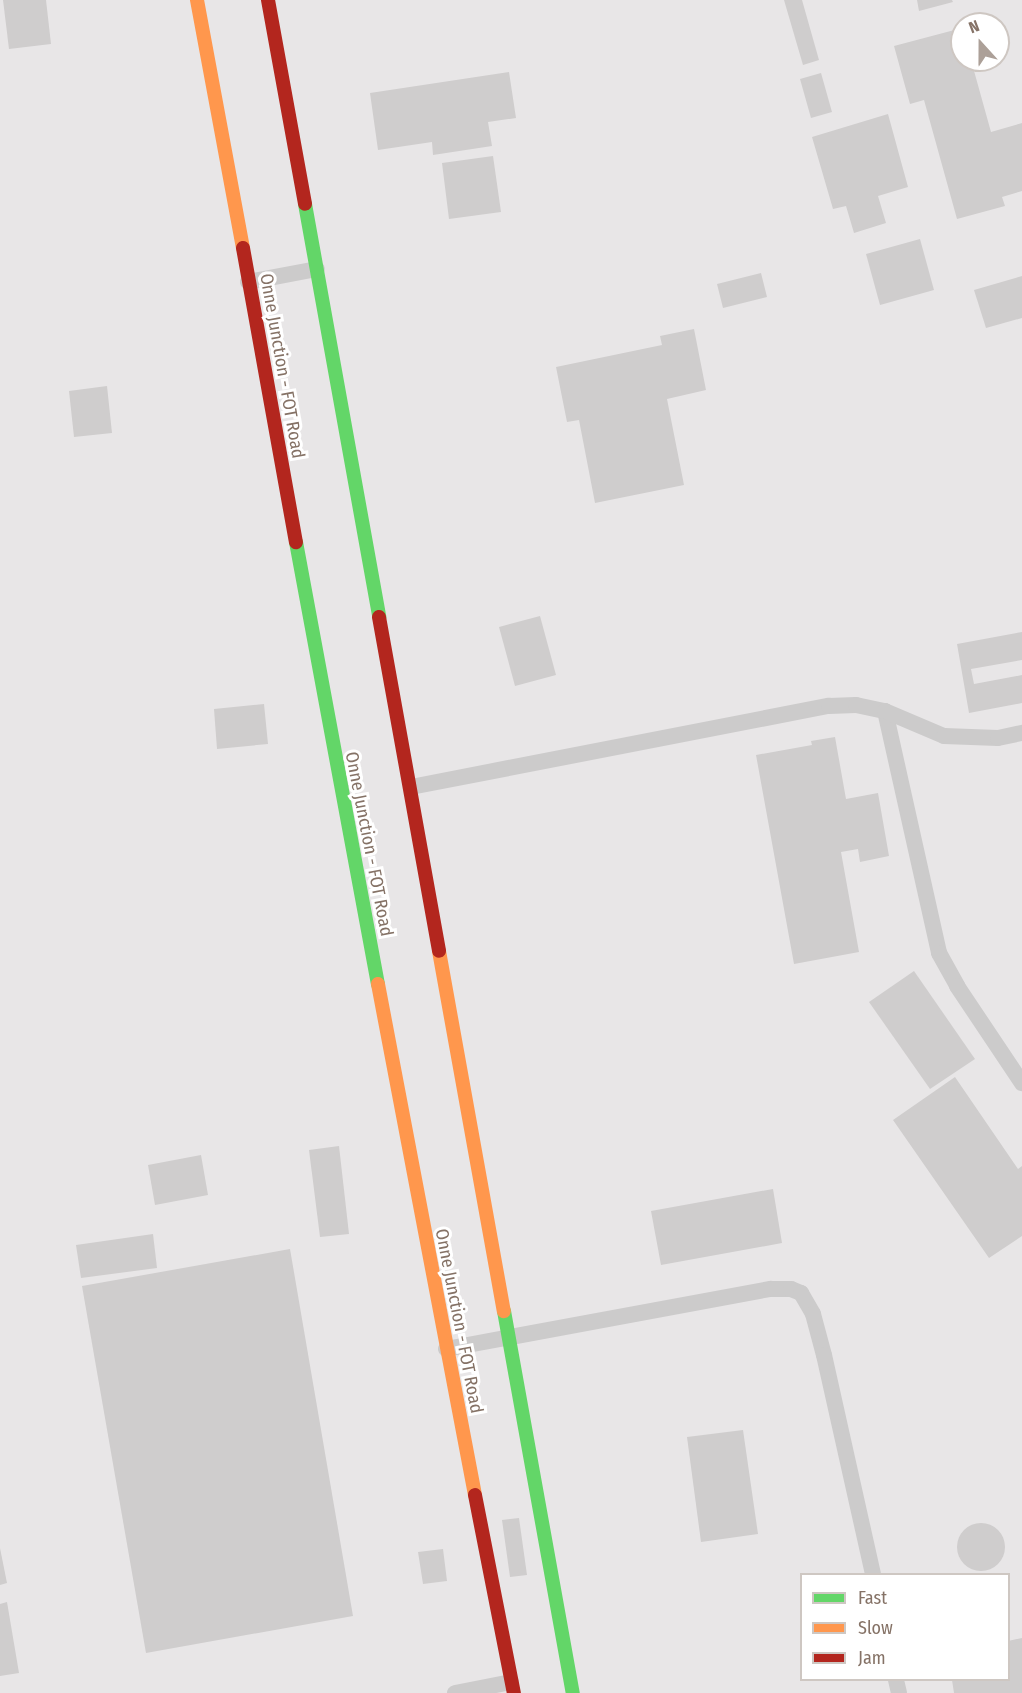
<!DOCTYPE html>
<style>
body{margin:0}
#map{position:relative;width:1022px;height:1693px;overflow:hidden;background:#f5f5f6;font-family:"Fira Sans Condensed",sans-serif}
div>[style]{position:absolute}
.built>*{inset:0;background:#e8e6e7}
.building>*{inset:0;background:#cfcdcd}
.round{border-radius:50%}
.lane>*{height:16px;margin:-8px;padding:0 8px;transform-origin:8px;border-radius:8px;background:#cccbcb}
.fast>*{height:14px;margin:-7px;padding:0 7px;transform-origin:7px;border-radius:7px;background:#63d668}
.slow>*{height:14px;margin:-7px;padding:0 7px;transform-origin:7px;border-radius:7px;background:#ff974d}
.jam>*{height:14px;margin:-7px;padding:0 7px;transform-origin:7px;border-radius:7px;background:#b3261e}
span{translate:-50% -50%;white-space:nowrap;text-align:center;line-height:1.15;-webkit-text-stroke:6px #fff;paint-order:stroke}
.street-label{font-size:18px;color:#857266}
.legend{position:absolute;left:800px;top:1573px;width:210px;height:108px;box-sizing:border-box;background:#fff;border:2px solid #cec7c2;margin:0;padding:8px 10px;list-style:none;font-size:18px;color:#857266}
.legend li{display:flex;align-items:center;gap:12px;height:30px}
.legend b{width:30px;border:2px solid #cec7c2}
.north{position:absolute;left:950px;top:12px;width:60px;height:60px;box-sizing:border-box;background:#fff;border:2px solid #cec7c2;border-radius:50%;rotate:339deg;font-size:16px;font-weight:700;line-height:24px;text-align:center;color:#857266}
.north::after{content:'';display:block;margin:auto;width:21px;height:27px;background:#aca098;clip-path:polygon(50% 0,100% 100%,50% 72%,0 100%)}
</style>
<div id="map">
<div class="built">
<div style="clip-path:polygon(evenodd,0 0,1022px 0,1022px 1693px,0 1693px,0 0,962px 24px,998px 24px,998px 60px,962px 60px,962px 24px,0 0,802px 1574px,1008px 1574px,1008px 1680px,802px 1680px,802px 1574px)"></div>
</div>
<div class="building">
<div style="clip-path:polygon(3px 0,46px 0,51px 44px,9px 49px)"></div>
<div style="clip-path:polygon(784px 0,802px 0,819px 60px,803px 65px)"></div>
<div style="clip-path:polygon(917px 0,952px 0,953px 2px,919px 11px)"></div>
<div style="clip-path:polygon(962px 28px,962px 60px,971px 60px,991px 132px,1022px 123px,1022px 191px,1002px 197px,1005px 206px,957px 219px,924px 100px,910px 104px,894px 46px)"></div>
<div style="clip-path:polygon(509px 72px,516px 118px,488px 122px,492px 146px,433px 155px,432px 142px,378px 150px,370px 93px)"></div>
<div style="clip-path:polygon(821px 73px,832px 112px,811px 118px,800px 79px)"></div>
<div style="clip-path:polygon(888px 114px,908px 187px,878px 196px,886px 223px,854px 233px,846px 206px,833px 209px,812px 137px)"></div>
<div style="clip-path:polygon(493px 156px,501px 212px,449px 219px,442px 163px)"></div>
<div style="clip-path:polygon(920px 239px,934px 290px,880px 305px,866px 254px)"></div>
<div style="clip-path:polygon(761px 273px,767px 297px,723px 308px,717px 284px)"></div>
<div style="clip-path:polygon(1022px 276px,1022px 318px,986px 328px,974px 290px)"></div>
<div style="clip-path:polygon(694px 329px,706px 390px,667px 399px,684px 485px,595px 503px,579px 420px,567px 422px,556px 367px,662px 345px,660px 336px)"></div>
<div style="clip-path:polygon(107px 386px,112px 433px,74px 437px,69px 391px)"></div>
<div style="clip-path:polygon(540px 616px,556px 675px,515px 686px,499px 627px)"></div>
<div style="clip-path:polygon(1022px 632px,1022px 660px,971px 669px,974px 684px,1022px 675px,1022px 703px,969px 713px,957px 644px)"></div>
<div style="clip-path:polygon(264px 704px,268px 744px,217px 749px,214px 709px)"></div>
<div style="clip-path:polygon(835px 737px,846px 799px,878px 793px,889px 856px,860px 862px,858px 849px,841px 852px,859px 952px,794px 964px,756px 755px,812px 745px,811px 741px)"></div>
<div style="clip-path:polygon(914px 971px,975px 1059px,930px 1089px,869px 1002px)"></div>
<div style="clip-path:polygon(955px 1077px,1018px 1169px,1022px 1166px,1022px 1236px,989px 1258px,893px 1120px)"></div>
<div style="clip-path:polygon(339px 1146px,349px 1234px,320px 1237px,309px 1150px)"></div>
<div style="clip-path:polygon(201px 1155px,208px 1195px,155px 1205px,148px 1165px)"></div>
<div style="clip-path:polygon(773px 1189px,782px 1243px,661px 1265px,651px 1211px)"></div>
<div style="clip-path:polygon(153px 1234px,157px 1268px,81px 1278px,76px 1245px)"></div>
<div style="clip-path:polygon(290px 1249px,353px 1616px,146px 1653px,82px 1286px)"></div>
<div style="clip-path:polygon(743px 1430px,758px 1534px,701px 1542px,687px 1437px)"></div>
<div style="clip-path:polygon(519px 1518px,527px 1575px,510px 1577px,502px 1520px)"></div>
<div class="round" style="left:957px;top:1523px;width:48px;height:48px"></div>
<div style="clip-path:polygon(0 1548px,7px 1583px,0 1585px)"></div>
<div style="clip-path:polygon(443px 1549px,447px 1581px,423px 1584px,418px 1552px)"></div>
<div style="clip-path:polygon(7px 1602px,19px 1673px,0 1676px,0 1604px)"></div>
<div style="clip-path:polygon(1022px 1638px,1022px 1693px,954px 1693px,952px 1680px,1008px 1680px,1008px 1641px)"></div>
</div>
<div class="lane">
<div style="left:248px;top:282px;width:70px;rotate:-10.7deg"></div>
<div style="left:885px;top:711px;width:248px;rotate:77.4deg"></div>
<div style="left:939px;top:953px;width:38px;rotate:61deg"></div>
<div style="left:957px;top:986px;width:117px;rotate:56.2deg"></div>
<div style="left:411px;top:787px;width:426px;rotate:-11deg"></div>
<div style="left:829px;top:706px;width:27px;rotate:-2deg"></div>
<div style="left:856px;top:705px;width:30px;rotate:12deg"></div>
<div style="left:885px;top:711px;width:64px;rotate:23deg"></div>
<div style="left:944px;top:736px;width:54px;rotate:2.1deg"></div>
<div style="left:998px;top:738px;width:25px;rotate:-12deg"></div>
<div style="left:446px;top:1349px;width:330px;rotate:-10.5deg"></div>
<div style="left:771px;top:1289px;width:20px"></div>
<div style="left:791px;top:1289px;width:11px;rotate:22deg"></div>
<div style="left:801px;top:1293px;width:24px;rotate:60deg"></div>
<div style="left:813px;top:1314px;width:42px;rotate:75deg"></div>
<div style="left:824px;top:1355px;width:224px;rotate:77.4deg"></div>
<div style="left:896px;top:1680px;width:13px;rotate:77deg"></div>
<div style="left:455px;top:1693px;width:57px;rotate:-11.1deg"></div>
</div>
<div class="fast">
<div style="left:305px;top:204px;width:420px;rotate:79.8deg"></div>
<div style="left:296px;top:542px;width:450px;rotate:79.5deg"></div>
<div style="left:504px;top:1311px;width:388px;rotate:79.8deg"></div>
</div>
<div class="slow">
<div style="left:197px;top:0;width:252px;rotate:79.5deg"></div>
<div style="left:439px;top:951px;width:366px;rotate:79.8deg"></div>
<div style="left:378px;top:984px;width:520px;rotate:79.25deg"></div>
</div>
<div class="jam">
<div style="left:268px;top:0;width:207px;rotate:79.7deg"></div>
<div style="left:243px;top:248px;width:299px;rotate:79.8deg"></div>
<div style="left:379px;top:617px;width:339px;rotate:79.8deg"></div>
<div style="left:475px;top:1495px;width:202px;rotate:78.9deg"></div>
</div>
<div class="street-label">
<span style="left:282px;top:366px;rotate:80deg">Onne Junction - FOT Road</span>
<span style="left:369px;top:844px;rotate:79deg">Onne Junction - FOT Road</span>
<span style="left:459px;top:1321px;rotate:79deg">Onne Junction - FOT Road</span>
</div>
<ul class="legend">
<li><b style="height:8px;background:#63d668"></b>Fast</li>
<li><b style="height:8px;background:#ff974d"></b>Slow</li>
<li><b style="height:8px;background:#b3261e"></b>Jam</li>
</ul>
<div class="north">N</div>
</div>
